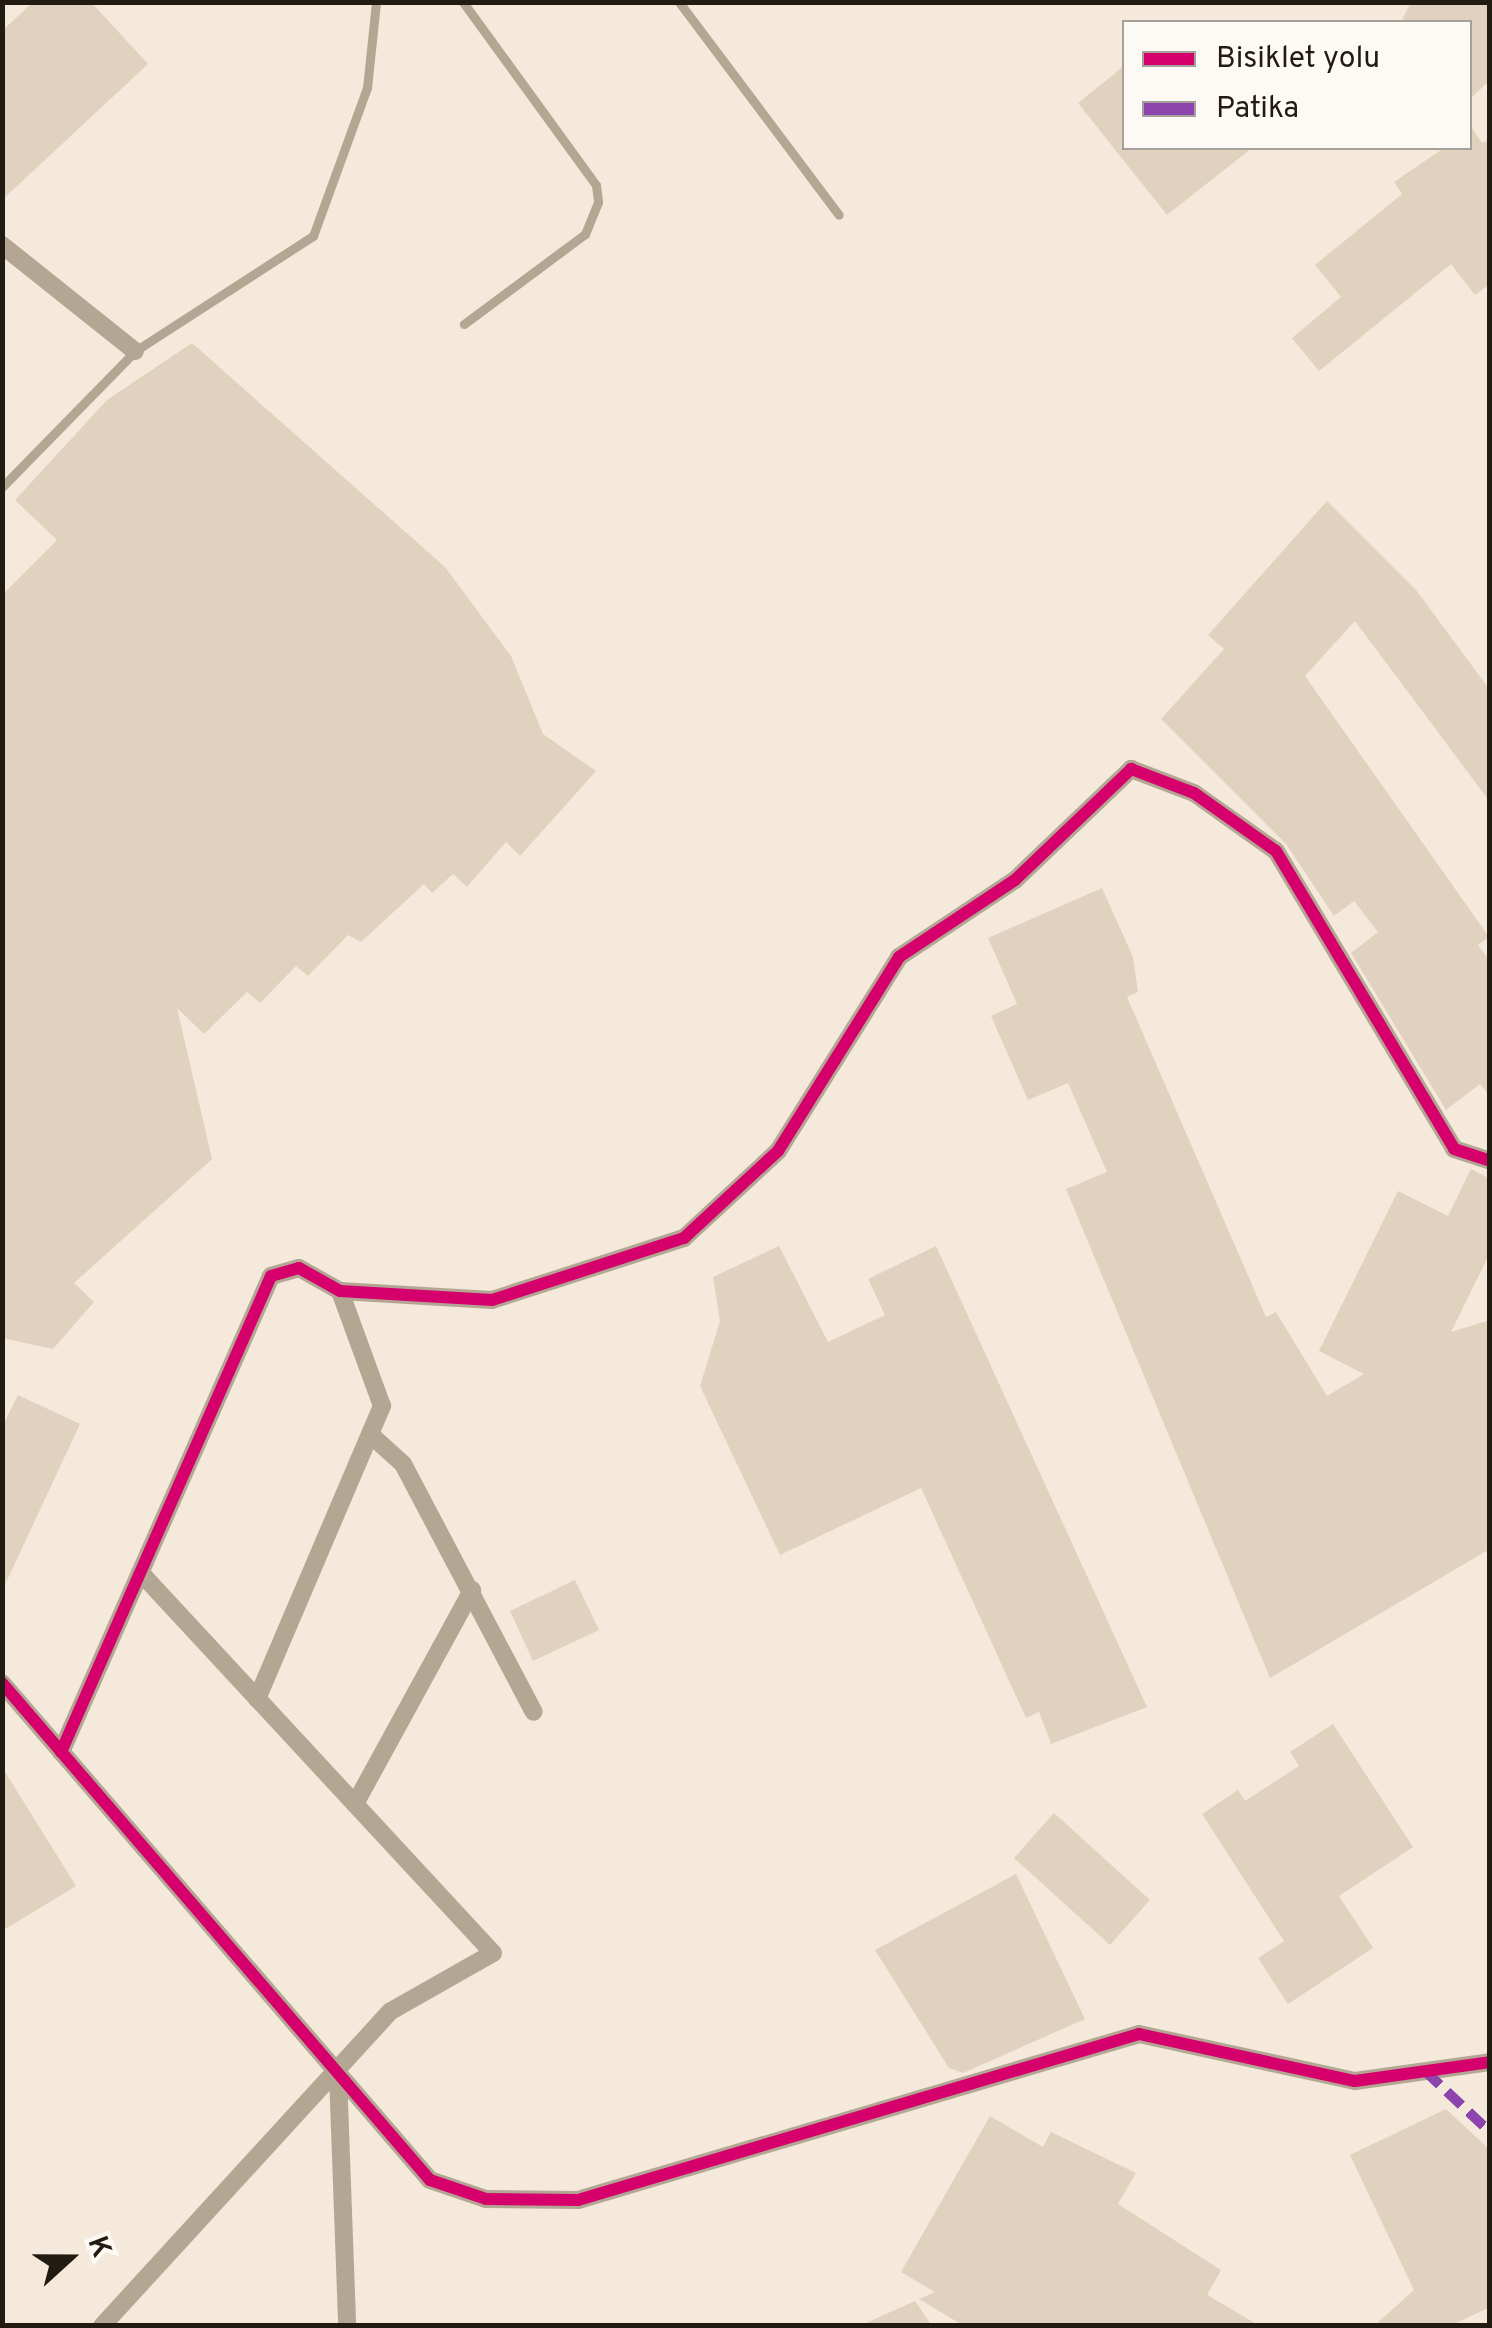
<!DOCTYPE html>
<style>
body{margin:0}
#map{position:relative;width:1492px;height:2328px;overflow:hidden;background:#f4e9da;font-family:Overpass,sans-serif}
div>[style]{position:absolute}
.building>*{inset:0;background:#e1d2bf}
.lane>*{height:9px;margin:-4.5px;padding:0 4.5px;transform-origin:4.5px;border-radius:4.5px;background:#b3a794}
.street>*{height:18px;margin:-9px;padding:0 9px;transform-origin:9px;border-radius:9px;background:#b3a794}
.quiet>*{height:10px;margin-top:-5px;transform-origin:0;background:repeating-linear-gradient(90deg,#8e44ad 0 20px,transparent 0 30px)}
.cycleway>*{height:12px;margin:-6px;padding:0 6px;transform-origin:6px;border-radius:6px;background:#d6006c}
span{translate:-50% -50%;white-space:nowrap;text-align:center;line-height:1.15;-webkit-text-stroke:8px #fdf9f4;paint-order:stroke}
.frame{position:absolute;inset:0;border:5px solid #221b11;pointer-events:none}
.legend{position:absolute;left:1122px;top:20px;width:350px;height:130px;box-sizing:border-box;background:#fdf9f4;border:2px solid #a5a099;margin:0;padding:12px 18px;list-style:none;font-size:30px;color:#221b11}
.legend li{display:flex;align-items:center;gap:20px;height:50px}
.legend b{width:50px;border:2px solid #a5a099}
.north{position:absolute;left:20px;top:2208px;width:100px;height:100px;-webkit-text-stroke:8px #fdf9f4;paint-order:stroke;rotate:69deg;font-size:28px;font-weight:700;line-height:40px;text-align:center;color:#221b11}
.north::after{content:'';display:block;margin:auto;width:35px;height:45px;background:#221b11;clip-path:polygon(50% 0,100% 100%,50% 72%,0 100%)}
</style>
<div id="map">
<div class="building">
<div style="clip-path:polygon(33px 2px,91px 2px,148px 64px,2px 200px,2px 31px)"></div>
<div style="clip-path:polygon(1411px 2px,1490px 2px,1490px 80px,1470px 99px,1470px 22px,1401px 22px)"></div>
<div style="clip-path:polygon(1124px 66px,1124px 148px,1252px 148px,1167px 215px,1078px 103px)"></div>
<div style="clip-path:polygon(1470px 125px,1482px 143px,1490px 139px,1490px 284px,1475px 295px,1451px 264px,1319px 371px,1292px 338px,1341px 297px,1315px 265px,1402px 194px,1394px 182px,1444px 148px,1470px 148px)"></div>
<div style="clip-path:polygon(192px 343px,445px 567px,511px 656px,543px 734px,596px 771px,520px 856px,506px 842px,467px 887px,453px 874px,432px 893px,424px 884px,361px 942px,348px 935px,308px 976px,296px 966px,260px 1003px,247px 992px,204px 1034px,177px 1008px,212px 1159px,74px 1283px,94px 1302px,53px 1349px,2px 1338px,2px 595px,57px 540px,15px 500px,107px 400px)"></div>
<div style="clip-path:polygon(1327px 501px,1416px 590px,1490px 690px,1490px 802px,1355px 621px,1305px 676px,1489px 937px,1478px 945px,1490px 961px,1490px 1096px,1480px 1084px,1446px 1110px,1351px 953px,1378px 932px,1354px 901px,1334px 916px,1286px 844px,1161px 719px,1224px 649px,1208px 635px)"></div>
<div style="clip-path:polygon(1102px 888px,1133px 957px,1138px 992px,1127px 997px,1266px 1317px,1276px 1312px,1327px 1396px,1364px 1374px,1319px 1351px,1398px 1191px,1448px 1216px,1471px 1169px,1490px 1179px,1490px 1253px,1451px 1332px,1490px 1320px,1490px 1549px,1270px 1678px,1066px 1189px,1107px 1172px,1068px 1083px,1028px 1100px,991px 1016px,1017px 1004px,988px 938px)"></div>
<div style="clip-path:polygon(779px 1246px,828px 1342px,885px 1315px,868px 1279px,936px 1246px,1147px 1707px,1051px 1744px,1039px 1712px,1026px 1718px,921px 1488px,780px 1555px,700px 1386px,720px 1321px,713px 1277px)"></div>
<div style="clip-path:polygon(18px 1395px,80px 1424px,2px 1591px,2px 1427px)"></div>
<div style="clip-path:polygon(575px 1580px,599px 1630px,533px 1661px,510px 1611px)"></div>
<div style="clip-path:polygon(1333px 1724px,1413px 1847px,1339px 1896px,1373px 1948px,1288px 2004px,1258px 1958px,1284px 1941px,1202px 1814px,1238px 1790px,1245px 1801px,1299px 1766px,1290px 1752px)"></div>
<div style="clip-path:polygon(2px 1767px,76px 1886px,2px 1931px)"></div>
<div style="clip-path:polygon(1054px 1813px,1150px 1900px,1110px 1945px,1014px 1858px)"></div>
<div style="clip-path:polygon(1016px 1874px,1085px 2019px,963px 2073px,949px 2068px,875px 1950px)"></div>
<div style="clip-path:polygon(1446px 2109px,1490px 2150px,1490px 2307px,1450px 2326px,1374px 2326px,1414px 2290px,1350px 2155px)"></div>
<div style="clip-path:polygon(990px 2116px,1043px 2147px,1051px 2132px,1136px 2173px,1118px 2204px,1221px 2270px,1207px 2295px,1260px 2326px,964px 2326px,919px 2299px,935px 2292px,901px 2272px)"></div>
<div style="clip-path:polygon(915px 2301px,932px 2326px,859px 2326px)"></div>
</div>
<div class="lane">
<div style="left:463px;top:2px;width:226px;rotate:54deg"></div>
<div style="left:596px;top:185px;width:17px;rotate:83deg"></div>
<div style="left:598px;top:202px;width:35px;rotate:112deg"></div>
<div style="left:585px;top:234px;width:151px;rotate:143.4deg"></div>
<div style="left:679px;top:2px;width:266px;rotate:53.1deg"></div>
<div style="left:2px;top:487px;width:190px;rotate:-45.6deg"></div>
<div style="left:135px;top:351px;width:212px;rotate:-32.9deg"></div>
<div style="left:313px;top:236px;width:158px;rotate:-70deg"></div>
<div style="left:367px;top:88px;width:86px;rotate:-84deg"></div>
</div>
<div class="street">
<div style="left:2px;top:245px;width:170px;rotate:38.6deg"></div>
<div style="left:372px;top:1436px;width:42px;rotate:42.1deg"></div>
<div style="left:403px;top:1464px;width:280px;rotate:62.2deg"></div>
<div style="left:2px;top:1683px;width:656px;rotate:49.27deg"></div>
<div style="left:430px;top:2180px;width:59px;rotate:18.7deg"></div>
<div style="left:486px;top:2199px;width:92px;rotate:0.6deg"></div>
<div style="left:578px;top:2200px;width:585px;rotate:-16.48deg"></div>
<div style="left:1139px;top:2034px;width:221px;rotate:12.3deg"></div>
<div style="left:1355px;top:2081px;width:136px;rotate:-8deg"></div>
<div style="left:257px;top:1699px;width:319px;rotate:-66.9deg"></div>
<div style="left:382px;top:1406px;width:122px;rotate:-110.1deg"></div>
<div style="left:61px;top:1752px;width:520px;rotate:-66.19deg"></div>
<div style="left:271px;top:1276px;width:29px;rotate:-16deg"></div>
<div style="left:299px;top:1268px;width:47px;rotate:29.3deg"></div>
<div style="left:340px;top:1291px;width:152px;rotate:3.4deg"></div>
<div style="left:492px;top:1300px;width:202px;rotate:-17.9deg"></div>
<div style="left:684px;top:1238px;width:128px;rotate:-42.8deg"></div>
<div style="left:778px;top:1151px;width:229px;rotate:-58deg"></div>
<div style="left:899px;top:957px;width:139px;rotate:-33.6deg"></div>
<div style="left:1015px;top:880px;width:161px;rotate:-43.7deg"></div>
<div style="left:1131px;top:769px;width:67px;rotate:20.9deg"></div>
<div style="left:1194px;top:793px;width:100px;rotate:35.3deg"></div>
<div style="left:1276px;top:851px;width:347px;rotate:59.1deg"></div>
<div style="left:1454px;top:1149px;width:38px;rotate:18deg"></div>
<div style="left:355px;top:1804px;width:244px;rotate:-61.3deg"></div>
<div style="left:338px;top:2075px;width:251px;rotate:87.9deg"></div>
<div style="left:102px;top:2326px;width:427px;rotate:-47.5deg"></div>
<div style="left:391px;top:2011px;width:117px;rotate:-29.6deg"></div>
<div style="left:493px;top:1953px;width:519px;rotate:-132.82deg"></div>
</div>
<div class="quiet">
<div style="left:1425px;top:2071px;width:89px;rotate:43.2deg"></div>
</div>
<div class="cycleway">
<div style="left:2px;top:1683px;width:656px;rotate:49.27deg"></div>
<div style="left:430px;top:2180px;width:59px;rotate:18.7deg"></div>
<div style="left:486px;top:2199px;width:92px;rotate:0.6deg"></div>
<div style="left:578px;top:2200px;width:585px;rotate:-16.48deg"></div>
<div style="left:1139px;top:2034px;width:221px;rotate:12.3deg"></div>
<div style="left:1355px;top:2081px;width:136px;rotate:-8deg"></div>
<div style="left:61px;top:1752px;width:520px;rotate:-66.19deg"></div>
<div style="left:271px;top:1276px;width:29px;rotate:-16deg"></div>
<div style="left:299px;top:1268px;width:47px;rotate:29.3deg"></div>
<div style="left:340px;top:1291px;width:152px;rotate:3.4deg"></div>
<div style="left:492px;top:1300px;width:202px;rotate:-17.9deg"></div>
<div style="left:684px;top:1238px;width:128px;rotate:-42.8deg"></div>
<div style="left:778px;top:1151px;width:229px;rotate:-58deg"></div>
<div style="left:899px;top:957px;width:139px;rotate:-33.6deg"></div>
<div style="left:1015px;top:880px;width:161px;rotate:-43.7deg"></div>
<div style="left:1131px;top:769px;width:67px;rotate:20.9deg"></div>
<div style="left:1194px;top:793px;width:100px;rotate:35.3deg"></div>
<div style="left:1276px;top:851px;width:347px;rotate:59.1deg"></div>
<div style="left:1454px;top:1149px;width:38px;rotate:18deg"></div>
</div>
<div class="frame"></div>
<ul class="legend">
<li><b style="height:12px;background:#d6006c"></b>Bisiklet yolu</li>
<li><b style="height:12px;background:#8e44ad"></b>Patika</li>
</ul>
<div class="north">K</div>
</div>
